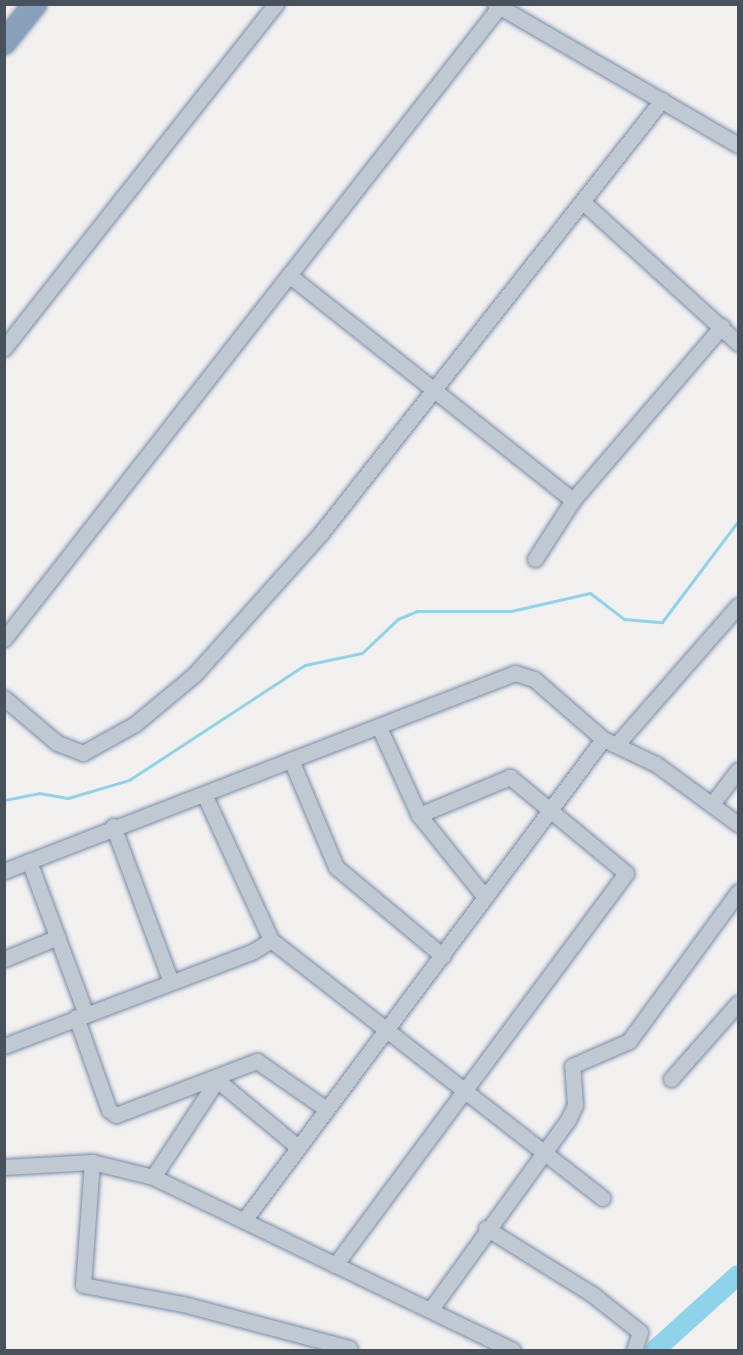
<!DOCTYPE html>
<style>
body{margin:0}
#map{position:relative;width:743px;height:1355px;overflow:hidden;background:#f2efef;font-family:Figtree,sans-serif}
div>[style]{position:absolute}
.stream>*{height:3px;margin:-1.5px;padding:0 1.5px;transform-origin:1.5px;border-radius:1.5px;background:#8ed3e9}
.river>*{height:20px;margin:-10px;padding:0 10px;transform-origin:10px;border-radius:10px;background:#8ed3e9}
.roads{filter:drop-shadow(0 0 2px #748ba8) drop-shadow(0 0 2px #748ba8)}
.minor>*{height:15px;margin:-7.5px;padding:0 7.5px;transform-origin:7.5px;border-radius:7.5px;background:#c0c9d1}
.highway>*{height:22px;margin:-11px;padding:0 11px;transform-origin:11px;border-radius:11px;background:#89a0bc}
span{translate:-50% -50%;white-space:nowrap;text-align:center;line-height:1.15;-webkit-text-stroke:4.5px #fff;paint-order:stroke}
.frame{position:absolute;inset:0;border:6px solid #48525c;pointer-events:none}
</style>
<div id="map">
<div class="stream">
<div style="left:4px;top:800px;width:36px;rotate:-11deg"></div>
<div style="left:39px;top:793px;width:29px;rotate:10deg"></div>
<div style="left:68px;top:798px;width:64px;rotate:-16.4deg"></div>
<div style="left:129px;top:780px;width:210px;rotate:-33.2deg"></div>
<div style="left:305px;top:665px;width:58px;rotate:-11.9deg"></div>
<div style="left:362px;top:653px;width:50px;rotate:-43.4deg"></div>
<div style="left:398px;top:619px;width:21px;rotate:-23deg"></div>
<div style="left:417px;top:611px;width:94px"></div>
<div style="left:511px;top:611px;width:81px;rotate:-12.8deg"></div>
<div style="left:590px;top:593px;width:43px;rotate:37.4deg"></div>
<div style="left:624px;top:619px;width:38px;rotate:5deg"></div>
<div style="left:662px;top:622px;width:126px;rotate:-53deg"></div>
</div>
<div class="river">
<div style="left:655px;top:1350px;width:112px;rotate:-42.1deg"></div>
</div>
<div class="roads">
<div class="minor">
<div style="left:495px;top:4px;width:281px;rotate:30.1deg"></div>
<div style="left:583px;top:202px;width:210px;rotate:42.3deg"></div>
<div style="left:289px;top:275px;width:362px;rotate:38.4deg"></div>
<div style="left:4px;top:348px;width:439px;rotate:-51.7deg"></div>
<div style="left:535px;top:559px;width:70px;rotate:-57.2deg"></div>
<div style="left:573px;top:500px;width:229px;rotate:-49.4deg"></div>
<div style="left:4px;top:639px;width:803px;rotate:-51.93deg"></div>
<div style="left:4px;top:698px;width:70px;rotate:40.3deg"></div>
<div style="left:57px;top:743px;width:28px;rotate:21deg"></div>
<div style="left:83px;top:753px;width:60px;rotate:-29.1deg"></div>
<div style="left:135px;top:724px;width:78px;rotate:-39.8deg"></div>
<div style="left:195px;top:674px;width:189px;rotate:-48.2deg"></div>
<div style="left:321px;top:533px;width:551px;rotate:-51.78deg"></div>
<div style="left:379px;top:727px;width:97px;rotate:65.6deg"></div>
<div style="left:419px;top:815px;width:105px;rotate:51.2deg"></div>
<div style="left:617px;top:744px;width:184px;rotate:-48.8deg"></div>
<div style="left:291px;top:760px;width:116px;rotate:67.2deg"></div>
<div style="left:336px;top:867px;width:139px;rotate:39.8deg"></div>
<div style="left:204px;top:794px;width:161px;rotate:65.3deg"></div>
<div style="left:712px;top:804px;width:43px;rotate:-52.6deg"></div>
<div style="left:113px;top:826px;width:166px;rotate:69.6deg"></div>
<div style="left:29px;top:861px;width:163px;rotate:69.6deg"></div>
<div style="left:4px;top:871px;width:548px;rotate:-21.18deg"></div>
<div style="left:515px;top:673px;width:20px;rotate:18deg"></div>
<div style="left:534px;top:679px;width:91px;rotate:41deg"></div>
<div style="left:603px;top:739px;width:59px;rotate:25.3deg"></div>
<div style="left:656px;top:764px;width:102px;rotate:36.2deg"></div>
<div style="left:4px;top:959px;width:58px;rotate:-22.2deg"></div>
<div style="left:76px;top:1017px;width:99px;rotate:70.5deg"></div>
<div style="left:109px;top:1110px;width:9px;rotate:36deg"></div>
<div style="left:116px;top:1115px;width:151px;rotate:-21deg"></div>
<div style="left:257px;top:1061px;width:84px;rotate:34.8deg"></div>
<div style="left:4px;top:1046px;width:265px;rotate:-20.8deg"></div>
<div style="left:252px;top:952px;width:22px;rotate:-32deg"></div>
<div style="left:271px;top:940px;width:420px;rotate:37.9deg"></div>
<div style="left:671px;top:1079px;width:101px;rotate:-48.6deg"></div>
<div style="left:92px;top:1162px;width:123px;rotate:94.2deg"></div>
<div style="left:83px;top:1285px;width:102px;rotate:10.8deg"></div>
<div style="left:183px;top:1304px;width:172px;rotate:14.8deg"></div>
<div style="left:4px;top:1167px;width:88px;rotate:-3.3deg"></div>
<div style="left:92px;top:1162px;width:63px;rotate:13.8deg"></div>
<div style="left:153px;top:1177px;width:399px;rotate:25.7deg"></div>
<div style="left:153px;top:1177px;width:116px;rotate:-56.6deg"></div>
<div style="left:217px;top:1080px;width:105px;rotate:39.6deg"></div>
<div style="left:245px;top:1219px;width:599px;rotate:-53.28deg"></div>
<div style="left:486px;top:1228px;width:125px;rotate:31.9deg"></div>
<div style="left:592px;top:1294px;width:61px;rotate:38.4deg"></div>
<div style="left:640px;top:1332px;width:19px;rotate:108deg"></div>
<div style="left:335px;top:1265px;width:488px;rotate:-53.4deg"></div>
<div style="left:626px;top:873px;width:151px;rotate:-140.4deg"></div>
<div style="left:510px;top:777px;width:99px;rotate:157.3deg"></div>
<div style="left:431px;top:1309px;width:233px;rotate:-54.1deg"></div>
<div style="left:568px;top:1120px;width:17px;rotate:-65deg"></div>
<div style="left:575px;top:1105px;width:39px;rotate:-94deg"></div>
<div style="left:572px;top:1066px;width:62px;rotate:-23.7deg"></div>
<div style="left:629px;top:1041px;width:185px;rotate:-53.8deg"></div>
</div>
<div class="highway">
<div style="left:4px;top:43px;width:50px;rotate:-51.5deg"></div>
</div>
</div>
<div class="frame"></div>
</div>
